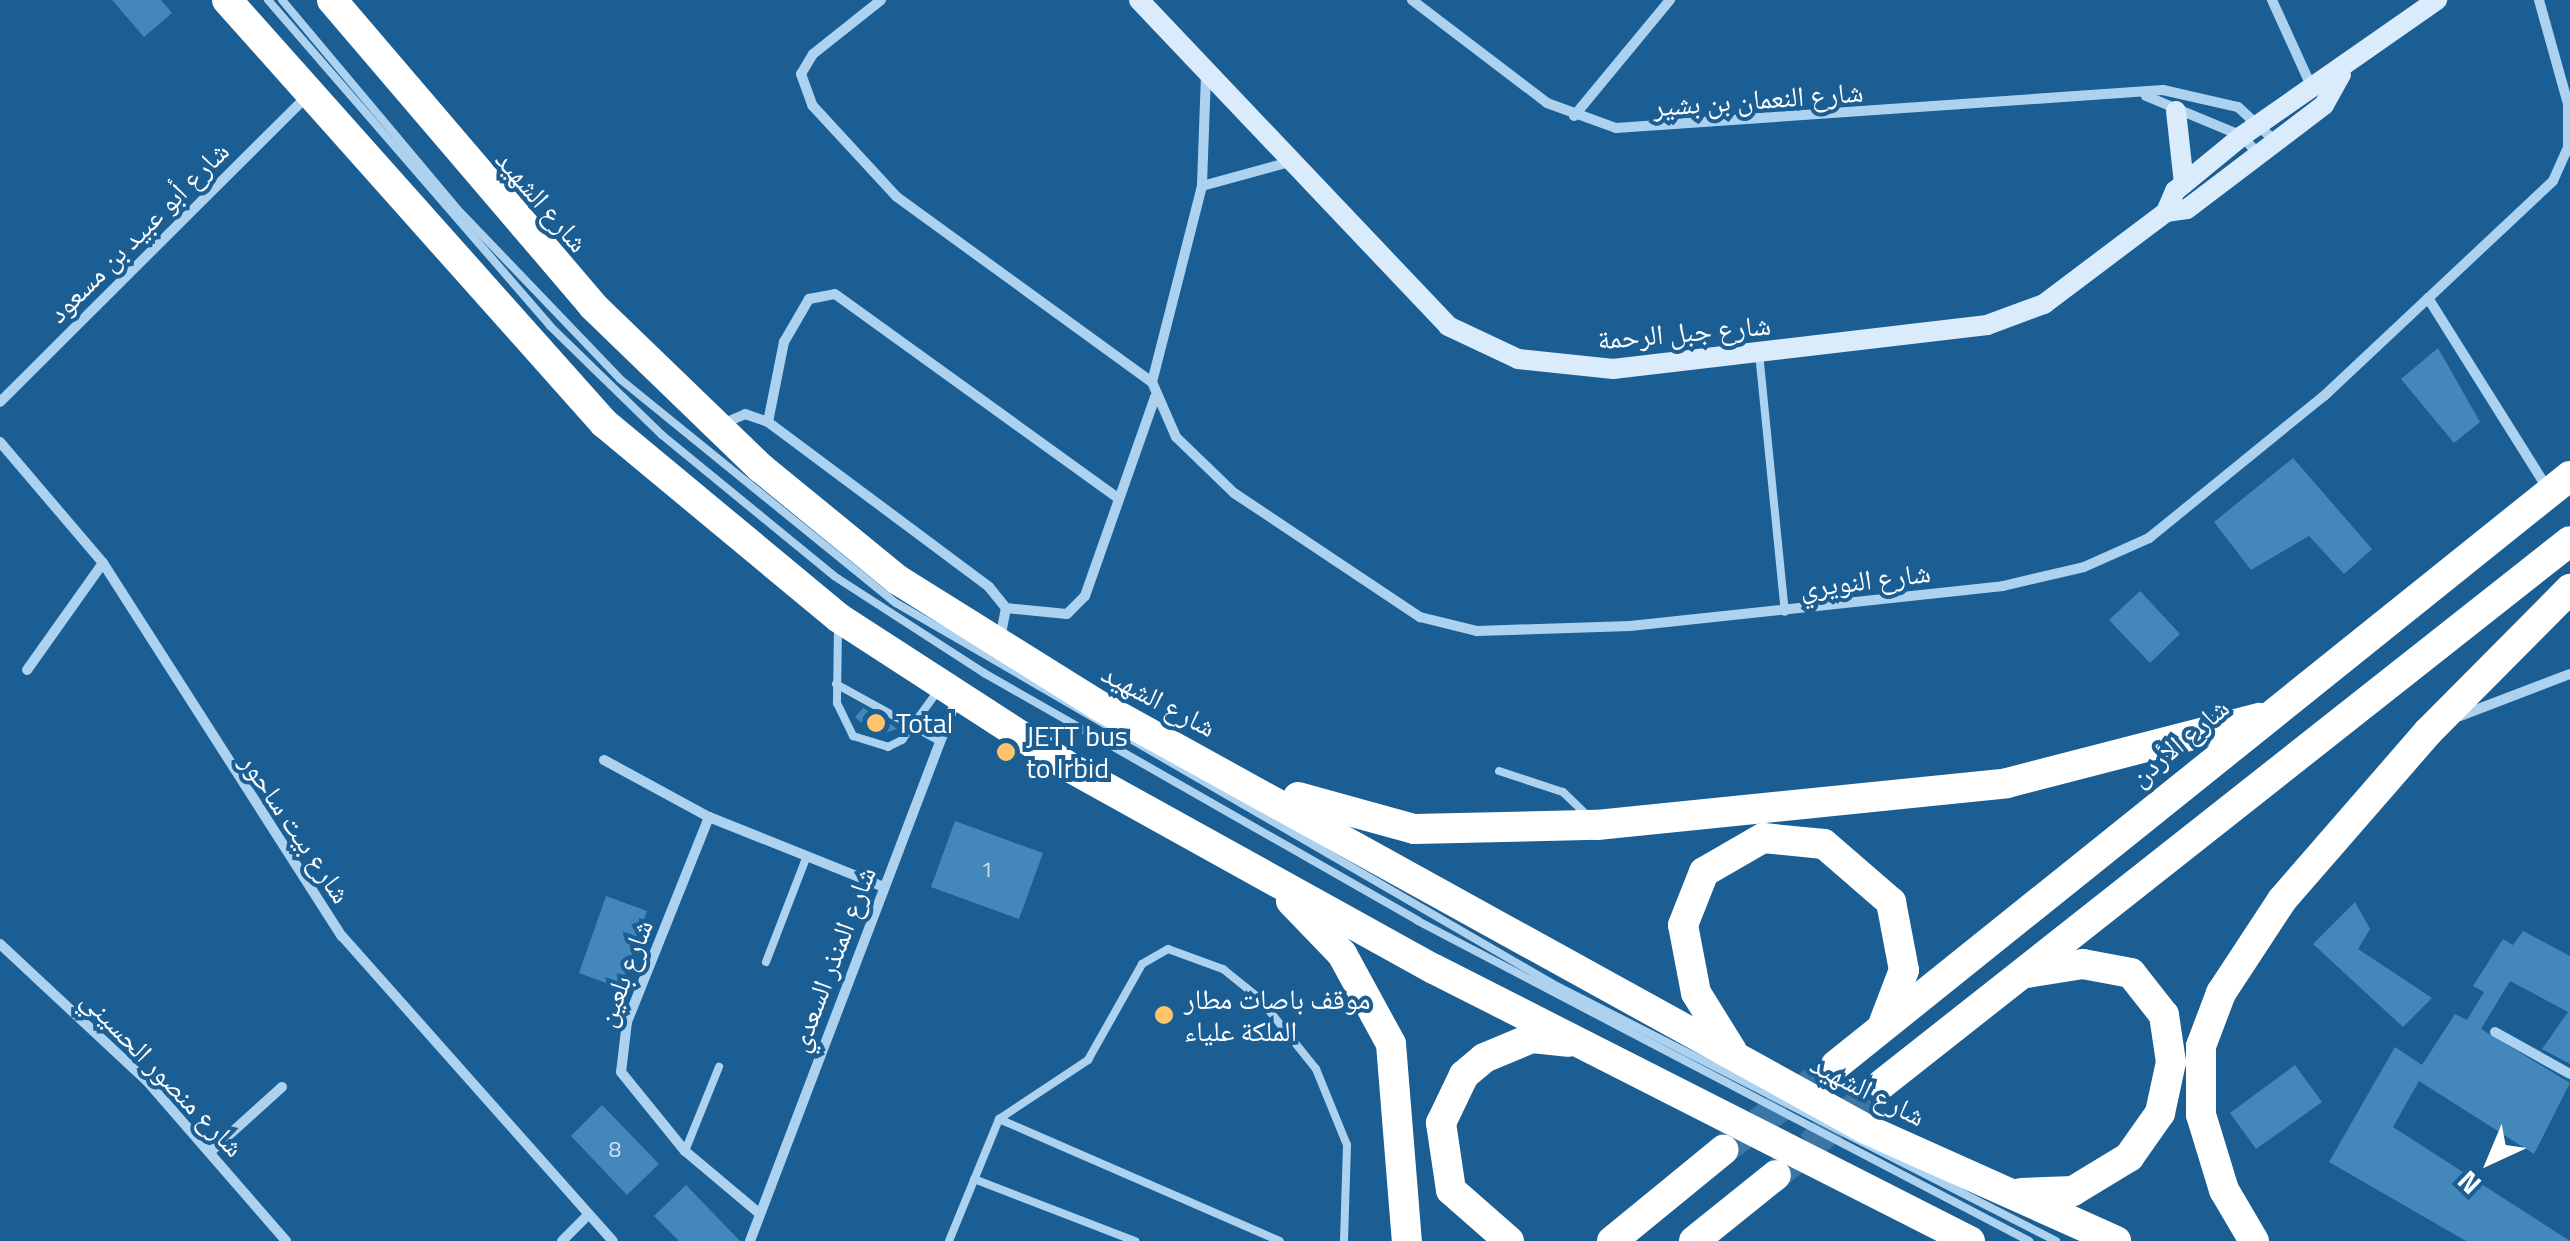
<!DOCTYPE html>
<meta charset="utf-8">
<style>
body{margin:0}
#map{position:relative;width:2570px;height:1241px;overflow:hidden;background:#1a5e94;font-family:"Titillium Web","Noto Naskh Arabic",sans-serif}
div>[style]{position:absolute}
.building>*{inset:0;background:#4387bb}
.highway-tunnel>*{height:30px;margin-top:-15px;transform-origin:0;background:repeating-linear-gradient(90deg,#3c76a4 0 30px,transparent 0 45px)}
.lane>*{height:8px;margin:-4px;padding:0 4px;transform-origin:4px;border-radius:4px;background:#acd2f0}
.street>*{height:10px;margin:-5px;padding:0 5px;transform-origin:5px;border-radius:5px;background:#acd2f0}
.secondary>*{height:20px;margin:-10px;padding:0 10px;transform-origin:10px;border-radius:10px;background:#daecfb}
.highway>*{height:30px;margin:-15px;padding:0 15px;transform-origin:15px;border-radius:15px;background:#fff}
.dots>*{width:28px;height:28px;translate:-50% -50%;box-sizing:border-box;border:5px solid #1a5e94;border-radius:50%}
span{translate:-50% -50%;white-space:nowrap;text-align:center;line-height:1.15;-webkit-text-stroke:8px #1a5e94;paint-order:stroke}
.number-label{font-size:22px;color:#d0e1ee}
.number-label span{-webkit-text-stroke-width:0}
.street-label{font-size:28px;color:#fff}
.poi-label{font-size:28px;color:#fff}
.left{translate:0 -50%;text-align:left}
.north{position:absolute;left:2440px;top:1111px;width:100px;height:100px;-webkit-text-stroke:8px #1a5e94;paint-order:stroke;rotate:224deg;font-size:28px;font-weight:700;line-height:40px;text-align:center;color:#fff}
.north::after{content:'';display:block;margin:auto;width:35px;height:45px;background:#fff;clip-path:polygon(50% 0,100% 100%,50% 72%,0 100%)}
</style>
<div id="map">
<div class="building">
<div style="clip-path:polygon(112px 0,161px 0,172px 13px,144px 37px)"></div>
<div style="clip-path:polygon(2438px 348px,2480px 422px,2454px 443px,2401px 379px)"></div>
<div style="clip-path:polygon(2293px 458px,2372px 549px,2344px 574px,2309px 536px,2251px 570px,2214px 522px)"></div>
<div style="clip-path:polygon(2140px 591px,2180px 634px,2150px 663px,2109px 620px)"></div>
<div style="clip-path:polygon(863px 708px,886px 720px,897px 729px,877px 736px,855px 717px)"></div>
<div style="clip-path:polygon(955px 821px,1043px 853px,1019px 919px,931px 887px)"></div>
<div style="clip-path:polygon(606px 896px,647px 911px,620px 988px,579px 973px)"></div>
<div style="clip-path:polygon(2355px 902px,2370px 929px,2358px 949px,2432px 998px,2403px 1027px,2313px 944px)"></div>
<div style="clip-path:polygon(2523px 931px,2570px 956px,2570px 1064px,2542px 1049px,2568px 1012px,2510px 981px,2481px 1029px,2570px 1083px,2534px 1154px,2419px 1081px,2393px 1127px,2570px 1241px,2466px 1241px,2329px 1162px,2395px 1047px,2422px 1065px,2455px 1014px,2467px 1020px,2484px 992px,2473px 986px,2503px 939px,2513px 945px)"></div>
<div style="clip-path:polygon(2295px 1065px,2322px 1102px,2256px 1149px,2230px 1113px)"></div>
<div style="clip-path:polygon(602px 1105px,659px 1164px,627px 1195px,571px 1136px)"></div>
<div style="clip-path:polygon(686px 1185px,740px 1241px,679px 1241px,654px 1216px)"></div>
</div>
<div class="highway-tunnel">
<div style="left:1723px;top:1150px;width:141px;rotate:-37deg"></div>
<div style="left:1776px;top:1175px;width:140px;rotate:-40.6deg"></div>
</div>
<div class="lane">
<div style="left:268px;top:0;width:431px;rotate:49.1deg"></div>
<div style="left:550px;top:326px;width:156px;rotate:44.2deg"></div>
<div style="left:662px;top:435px;width:222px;rotate:39.3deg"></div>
<div style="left:834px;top:576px;width:179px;rotate:32.9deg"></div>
<div style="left:984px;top:673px;width:500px;rotate:29.7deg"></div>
<div style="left:1418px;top:921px;width:690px;rotate:27.64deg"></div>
<div style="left:282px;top:0;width:278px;rotate:50deg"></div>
<div style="left:461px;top:213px;width:230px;rotate:46.2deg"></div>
<div style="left:620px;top:379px;width:355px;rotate:39.1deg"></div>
<div style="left:896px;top:603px;width:759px;rotate:30.11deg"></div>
<div style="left:1553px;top:984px;width:565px;rotate:27.06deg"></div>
<div style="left:1759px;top:353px;width:260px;rotate:84.3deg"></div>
<div style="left:838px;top:627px;width:76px;rotate:90.8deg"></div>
<div style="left:837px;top:703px;width:37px;rotate:64deg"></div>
<div style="left:853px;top:736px;width:37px;rotate:17deg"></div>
<div style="left:888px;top:747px;width:16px;rotate:-27deg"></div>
<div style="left:902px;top:740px;width:59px;rotate:-53.9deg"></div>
<div style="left:836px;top:684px;width:116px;rotate:28.8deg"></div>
<div style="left:1499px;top:771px;width:67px;rotate:18.2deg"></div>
<div style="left:1563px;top:792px;width:33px;rotate:44deg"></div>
<div style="left:766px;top:962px;width:114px;rotate:-68.9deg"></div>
<div style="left:999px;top:1119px;width:306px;rotate:23.5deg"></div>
<div style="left:685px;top:1151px;width:91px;rotate:-68deg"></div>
<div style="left:974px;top:1179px;width:173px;rotate:21.1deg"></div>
<div style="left:949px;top:1241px;width:132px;rotate:-67.7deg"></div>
<div style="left:999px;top:1119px;width:107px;rotate:-33.5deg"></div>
<div style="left:1088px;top:1060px;width:110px;rotate:-60.6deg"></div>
<div style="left:1142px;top:964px;width:30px;rotate:-30deg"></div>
<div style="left:1168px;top:949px;width:59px;rotate:20deg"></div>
<div style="left:1223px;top:969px;width:46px;rotate:38.9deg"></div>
<div style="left:1259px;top:998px;width:91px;rotate:51.2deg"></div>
<div style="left:1316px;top:1069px;width:82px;rotate:67.8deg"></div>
<div style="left:1347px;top:1145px;width:96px;rotate:91.8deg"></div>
</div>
<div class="street">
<div style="left:881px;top:0;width:87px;rotate:141.5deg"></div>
<div style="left:813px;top:54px;width:23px;rotate:121deg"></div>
<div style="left:801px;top:74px;width:33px;rotate:70deg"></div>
<div style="left:812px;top:105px;width:125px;rotate:47.3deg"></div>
<div style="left:897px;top:197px;width:315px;rotate:36deg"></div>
<div style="left:1412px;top:0;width:170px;rotate:37.3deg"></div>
<div style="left:1547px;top:103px;width:73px;rotate:19.9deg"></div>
<div style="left:1616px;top:128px;width:548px;rotate:-3.97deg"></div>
<div style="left:2163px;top:90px;width:77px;rotate:12.8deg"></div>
<div style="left:2238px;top:107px;width:50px;rotate:42.6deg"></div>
<div style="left:2272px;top:0;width:99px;rotate:65.5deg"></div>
<div style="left:1206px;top:75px;width:111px;rotate:92.1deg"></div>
<div style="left:1202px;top:186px;width:202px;rotate:104.3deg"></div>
<div style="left:1152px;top:382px;width:60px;rotate:66.4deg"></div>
<div style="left:1176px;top:437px;width:81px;rotate:44deg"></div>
<div style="left:1234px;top:493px;width:224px;rotate:33.7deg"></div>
<div style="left:1420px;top:617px;width:59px;rotate:13.8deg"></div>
<div style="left:1477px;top:631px;width:153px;rotate:-1.9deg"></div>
<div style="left:1630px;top:626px;width:375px;rotate:-6.1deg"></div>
<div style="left:2003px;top:586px;width:83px;rotate:-13.2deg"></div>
<div style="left:2084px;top:567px;width:71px;rotate:-24deg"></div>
<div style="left:2149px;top:538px;width:225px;rotate:-39.1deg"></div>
<div style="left:2324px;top:396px;width:314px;rotate:-43.2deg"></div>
<div style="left:2553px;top:181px;width:37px;rotate:-66deg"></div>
<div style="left:2568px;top:147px;width:43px;rotate:-90deg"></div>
<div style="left:2568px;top:104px;width:108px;rotate:-105.6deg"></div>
<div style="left:2146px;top:96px;width:104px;rotate:22.6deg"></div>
<div style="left:2242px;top:136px;width:24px;rotate:48deg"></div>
<div style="left:1574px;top:116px;width:151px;rotate:-50.4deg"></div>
<div style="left:1202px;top:186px;width:91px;rotate:-15.3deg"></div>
<div style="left:2428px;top:298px;width:224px;rotate:57.9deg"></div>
<div style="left:0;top:402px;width:435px;rotate:-44.9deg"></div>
<div style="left:768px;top:422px;width:82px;rotate:-78.7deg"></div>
<div style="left:784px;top:342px;width:50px;rotate:-59.8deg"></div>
<div style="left:809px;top:299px;width:26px;rotate:-11deg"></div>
<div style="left:835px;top:294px;width:350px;rotate:35.8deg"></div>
<div style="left:722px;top:424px;width:25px;rotate:-23deg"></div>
<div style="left:745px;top:414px;width:24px;rotate:19deg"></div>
<div style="left:768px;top:422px;width:276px;rotate:36.7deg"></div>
<div style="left:989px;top:587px;width:27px;rotate:51deg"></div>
<div style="left:1006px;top:608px;width:33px;rotate:101deg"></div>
<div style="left:0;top:442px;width:159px;rotate:49.6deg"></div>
<div style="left:103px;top:563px;width:443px;rotate:57.4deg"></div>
<div style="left:342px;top:936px;width:408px;rotate:48.4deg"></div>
<div style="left:1006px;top:608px;width:61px;rotate:5.6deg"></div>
<div style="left:1067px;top:614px;width:25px;rotate:-45deg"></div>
<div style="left:1085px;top:596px;width:211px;rotate:-70.6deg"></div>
<div style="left:27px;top:670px;width:131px;rotate:-54.6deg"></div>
<div style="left:2460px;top:716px;width:118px;rotate:-20.9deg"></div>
<div style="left:604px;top:760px;width:119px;rotate:28.5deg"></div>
<div style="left:709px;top:817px;width:188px;rotate:21.8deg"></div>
<div style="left:709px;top:817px;width:221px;rotate:111.8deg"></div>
<div style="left:627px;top:1022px;width:50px;rotate:96.8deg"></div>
<div style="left:621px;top:1072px;width:102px;rotate:51deg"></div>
<div style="left:685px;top:1151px;width:97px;rotate:40deg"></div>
<div style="left:0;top:944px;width:201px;rotate:43deg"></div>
<div style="left:147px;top:1081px;width:212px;rotate:49deg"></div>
<div style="left:2495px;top:1032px;width:86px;rotate:29.2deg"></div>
<div style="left:210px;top:1152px;width:97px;rotate:-42.1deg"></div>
<div style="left:562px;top:1241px;width:37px;rotate:-45deg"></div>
<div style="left:750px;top:1241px;width:579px;rotate:-69.15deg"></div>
</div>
<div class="secondary">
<div style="left:1139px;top:0;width:449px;rotate:46.5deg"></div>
<div style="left:1448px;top:326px;width:77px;rotate:25.2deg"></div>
<div style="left:1518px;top:359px;width:96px;rotate:6deg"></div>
<div style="left:1613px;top:369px;width:377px;rotate:-6.7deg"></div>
<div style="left:1987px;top:325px;width:61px;rotate:-20.2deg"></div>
<div style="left:2044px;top:304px;width:153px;rotate:-37deg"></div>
<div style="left:2166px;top:212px;width:23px;rotate:-67deg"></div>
<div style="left:2175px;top:191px;width:87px;rotate:-39.4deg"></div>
<div style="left:2242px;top:136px;width:238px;rotate:-34.9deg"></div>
<div style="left:2176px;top:111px;width:73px;rotate:83.7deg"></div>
<div style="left:2166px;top:212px;width:21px;rotate:-8deg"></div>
<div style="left:2187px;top:209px;width:172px;rotate:-37.2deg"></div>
<div style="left:2324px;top:105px;width:35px;rotate:-61deg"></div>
</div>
<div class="highway">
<div style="left:227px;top:0;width:567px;rotate:48.29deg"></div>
<div style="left:604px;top:423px;width:305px;rotate:39.7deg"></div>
<div style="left:839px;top:618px;width:274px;rotate:32.9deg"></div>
<div style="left:1069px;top:767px;width:417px;rotate:29deg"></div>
<div style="left:1434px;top:969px;width:601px;rotate:26.91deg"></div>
<div style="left:332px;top:0;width:402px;rotate:49.5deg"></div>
<div style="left:593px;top:306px;width:233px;rotate:44deg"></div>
<div style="left:761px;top:468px;width:177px;rotate:39.3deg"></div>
<div style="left:898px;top:580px;width:236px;rotate:32deg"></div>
<div style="left:1098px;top:705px;width:877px;rotate:28.9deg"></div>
<div style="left:1866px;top:1129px;width:274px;rotate:24.1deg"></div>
<div style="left:1298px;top:797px;width:120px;rotate:15.4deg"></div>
<div style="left:1414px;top:829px;width:183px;rotate:-1.3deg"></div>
<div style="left:1597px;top:825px;width:412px;rotate:-5.8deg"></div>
<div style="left:2007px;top:783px;width:260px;rotate:-14.5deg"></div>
<div style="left:1291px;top:901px;width:74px;rotate:46.1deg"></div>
<div style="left:1342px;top:954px;width:102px;rotate:61.4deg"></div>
<div style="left:1391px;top:1044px;width:198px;rotate:85.4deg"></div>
<div style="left:1732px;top:1051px;width:68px;rotate:-121.8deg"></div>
<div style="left:1696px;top:993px;width:69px;rotate:-100.8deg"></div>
<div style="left:1683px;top:925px;width:57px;rotate:-68.4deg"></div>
<div style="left:1704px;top:872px;width:68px;rotate:-30deg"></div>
<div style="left:1763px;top:838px;width:61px;rotate:5.6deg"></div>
<div style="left:1824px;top:844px;width:89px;rotate:40.9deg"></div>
<div style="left:1891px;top:902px;width:69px;rotate:79.2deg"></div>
<div style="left:1904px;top:970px;width:56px;rotate:111deg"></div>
<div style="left:1836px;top:1065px;width:941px;rotate:-38.75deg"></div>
<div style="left:1882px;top:1084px;width:876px;rotate:-38.28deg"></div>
<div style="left:2021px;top:1193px;width:52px;rotate:-2.2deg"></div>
<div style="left:2073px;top:1191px;width:66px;rotate:-31.3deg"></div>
<div style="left:2129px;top:1157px;width:54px;rotate:-54.8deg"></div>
<div style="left:2160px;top:1113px;width:52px;rotate:-77.8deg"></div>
<div style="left:2171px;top:1062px;width:48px;rotate:-98.5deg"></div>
<div style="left:2164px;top:1015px;width:53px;rotate:-128.2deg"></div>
<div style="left:2131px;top:973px;width:49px;rotate:-169.4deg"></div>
<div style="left:2083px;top:964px;width:58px;rotate:171deg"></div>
<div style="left:1509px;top:1241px;width:77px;rotate:-138.7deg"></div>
<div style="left:1451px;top:1190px;width:68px;rotate:-98.5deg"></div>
<div style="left:1441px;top:1123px;width:53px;rotate:-64.4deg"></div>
<div style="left:1464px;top:1075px;width:26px;rotate:-40deg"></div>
<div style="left:1484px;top:1058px;width:52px;rotate:-22.6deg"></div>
<div style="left:1532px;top:1038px;width:36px;rotate:6deg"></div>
<div style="left:1612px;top:1241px;width:144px;rotate:-39.3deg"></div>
<div style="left:1694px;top:1241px;width:105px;rotate:-38.8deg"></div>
<div style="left:2254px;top:1241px;width:59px;rotate:-120.5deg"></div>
<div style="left:2224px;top:1190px;width:78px;rotate:-107deg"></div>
<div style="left:2201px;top:1115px;width:69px;rotate:-90deg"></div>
<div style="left:2201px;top:1046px;width:57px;rotate:-69.3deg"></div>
<div style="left:2221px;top:993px;width:111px;rotate:-56.7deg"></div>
<div style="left:2282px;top:900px;width:223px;rotate:-49deg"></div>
<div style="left:2428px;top:732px;width:202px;rotate:-45.2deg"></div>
</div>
<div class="dots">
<div style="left:876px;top:723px;background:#ffc36b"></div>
<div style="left:1006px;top:752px;background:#ffc36b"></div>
<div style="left:1164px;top:1015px;background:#ffc36b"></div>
</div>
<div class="number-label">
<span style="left:987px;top:870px">1</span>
<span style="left:615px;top:1150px">8</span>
</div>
<div class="street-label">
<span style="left:1758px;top:99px;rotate:-4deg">شارع النعمان بن بشير</span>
<span style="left:542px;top:201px;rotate:49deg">شارع الشهيد</span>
<span style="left:138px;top:232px;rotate:-45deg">شارع أبو عبيد بن مسعود</span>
<span style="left:1684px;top:332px;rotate:-5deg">شارع جبل الرحمة</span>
<span style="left:1865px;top:580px;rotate:-7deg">شارع النويري</span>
<span style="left:1159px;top:700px;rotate:28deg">شارع الشهيد</span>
<span style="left:2179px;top:742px;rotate:-40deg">شارع الأردن</span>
<span style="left:296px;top:828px;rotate:56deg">شارع بيت ساحور</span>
<span style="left:832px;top:959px;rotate:-69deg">شارع المنذر السعدي</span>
<span style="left:624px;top:973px;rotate:-69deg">شارع بلعين</span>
<span style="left:163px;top:1073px;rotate:46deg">شارع منصور الحسيني</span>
<span style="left:1868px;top:1090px;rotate:27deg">شارع الشهيد</span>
</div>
<div class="poi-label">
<span class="left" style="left:896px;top:723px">Total</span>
<span class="left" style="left:1026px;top:752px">JETT bus<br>to Irbid</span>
<span class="left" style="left:1184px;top:1015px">موقف باصات مطار<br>الملكة علياء</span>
</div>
<div class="north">N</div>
</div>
